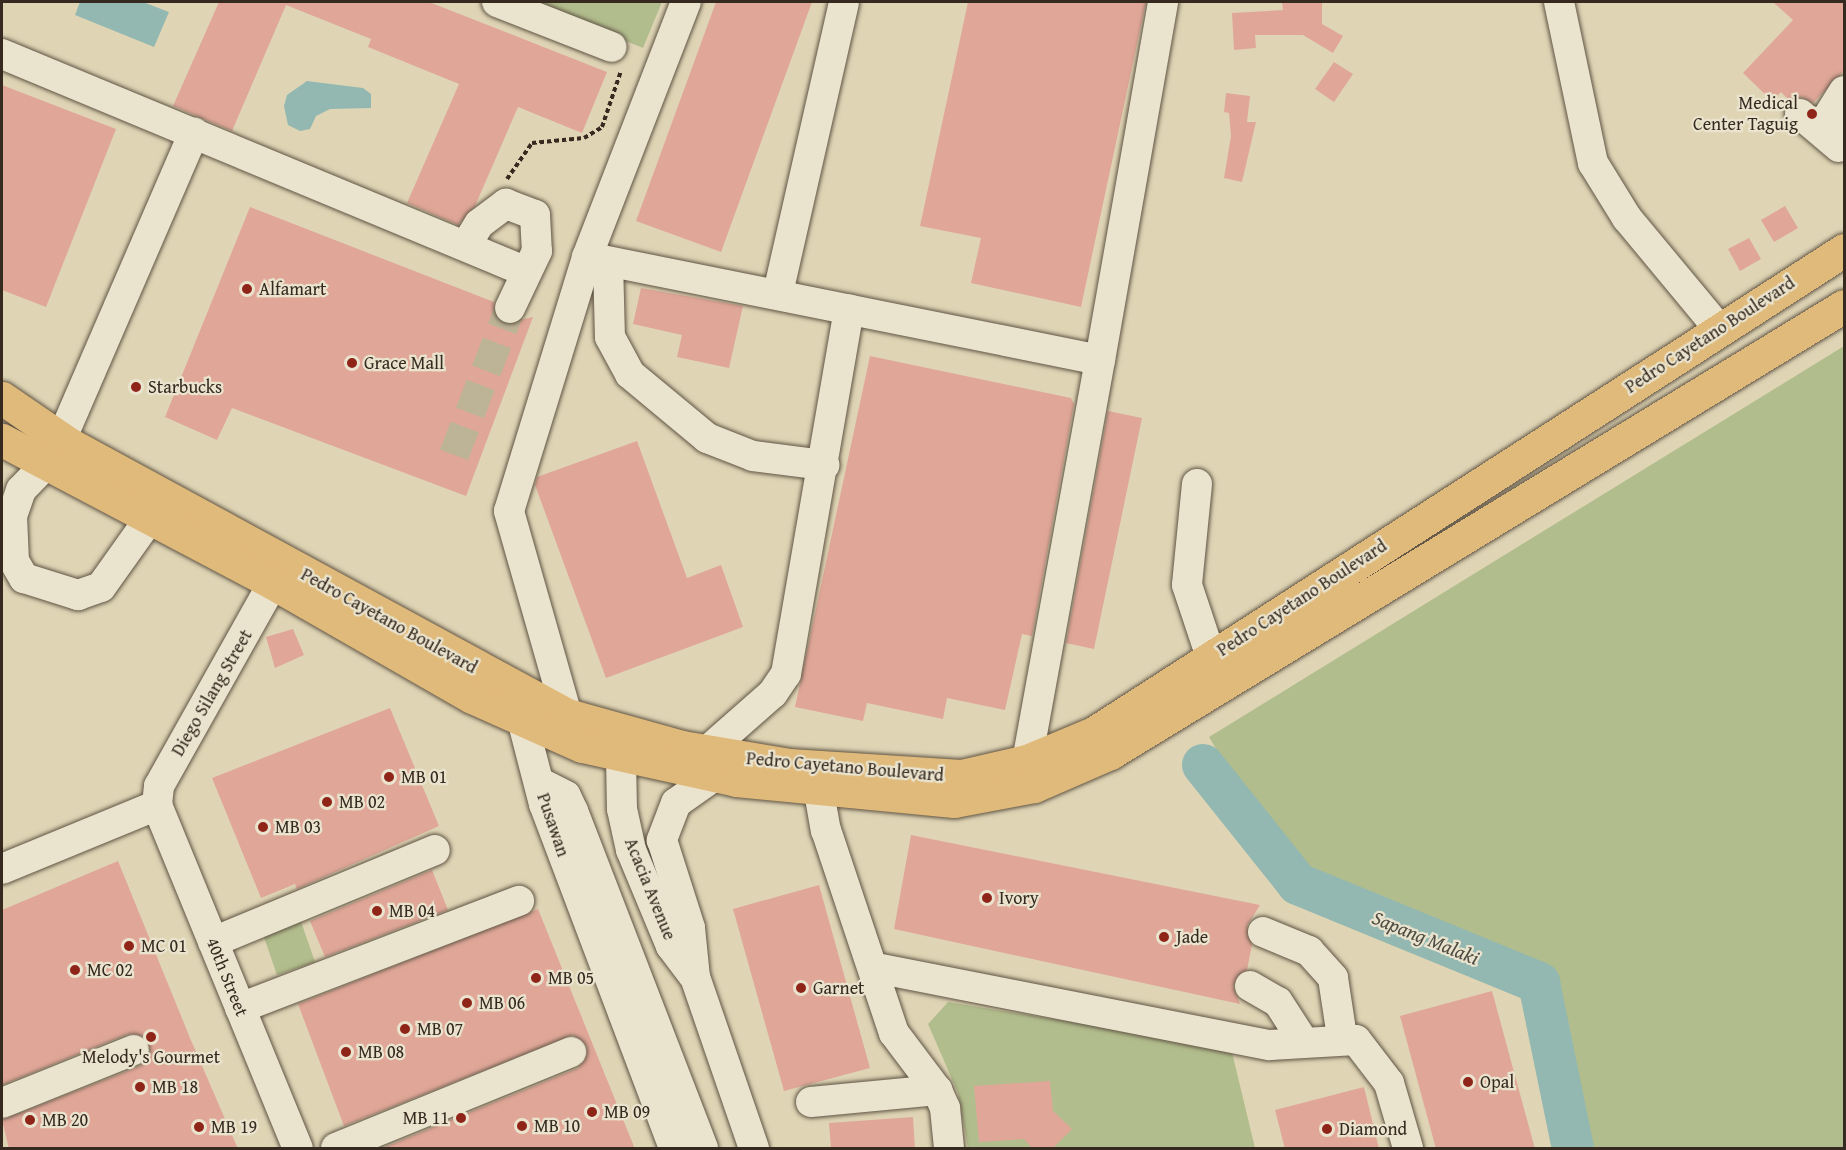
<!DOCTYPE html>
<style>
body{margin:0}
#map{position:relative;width:1846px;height:1150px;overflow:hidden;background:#dfd5b5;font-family:"Gentium Book Plus",serif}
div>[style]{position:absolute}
.green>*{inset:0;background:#b2bd8d}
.water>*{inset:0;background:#93b8b1}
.river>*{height:42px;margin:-21px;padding:0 21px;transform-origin:21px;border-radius:21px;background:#93b8b1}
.building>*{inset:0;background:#e0a798}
.minor-tunnel>*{height:30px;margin-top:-15px;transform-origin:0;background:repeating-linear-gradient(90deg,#bdb397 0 30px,transparent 0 45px)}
.path>*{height:4px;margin-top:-2px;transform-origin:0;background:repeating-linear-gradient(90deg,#36291f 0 4.5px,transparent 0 7.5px)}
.roads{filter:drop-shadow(0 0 2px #605444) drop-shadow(0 0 2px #605444)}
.minor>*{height:30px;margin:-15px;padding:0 15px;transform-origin:15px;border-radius:15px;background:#eae4cf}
.major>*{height:33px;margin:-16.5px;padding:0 16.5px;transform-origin:16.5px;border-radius:16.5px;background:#e0ba7a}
.dots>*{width:16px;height:16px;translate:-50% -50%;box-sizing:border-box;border:3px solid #eae4cf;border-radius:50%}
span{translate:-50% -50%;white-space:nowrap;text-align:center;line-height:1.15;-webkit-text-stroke:4.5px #eae4cf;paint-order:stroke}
.poi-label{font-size:18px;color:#36291f}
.right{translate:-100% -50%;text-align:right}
.left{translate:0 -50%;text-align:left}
.street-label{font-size:18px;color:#36291f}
.water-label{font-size:20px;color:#4d4d44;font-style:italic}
.frame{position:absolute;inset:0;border:3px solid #36291f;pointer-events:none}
</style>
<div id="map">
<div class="green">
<div style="clip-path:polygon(530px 2px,662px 2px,643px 48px)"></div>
<div style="clip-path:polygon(1844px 346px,1844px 1148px,1593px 1148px,1548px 972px,1295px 860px,1254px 814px,1209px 737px)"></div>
<div style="clip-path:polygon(297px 910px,315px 962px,277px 975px,259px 923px)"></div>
<div style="clip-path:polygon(948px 1002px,1231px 1048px,1255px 1148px,968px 1148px,958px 1093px,928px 1024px)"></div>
</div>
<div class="water">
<div style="clip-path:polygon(80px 2px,143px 2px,169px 12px,154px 47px,75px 15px)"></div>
<div style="clip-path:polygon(307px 81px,363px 88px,371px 94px,371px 108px,330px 109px,316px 116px,310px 129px,300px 131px,288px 125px,284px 106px,287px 95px)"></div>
</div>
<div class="river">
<div style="left:1203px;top:765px;width:152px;rotate:51.4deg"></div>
<div style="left:1298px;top:884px;width:261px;rotate:22.3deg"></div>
<div style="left:1539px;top:983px;width:168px;rotate:78.4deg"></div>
</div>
<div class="building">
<div style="clip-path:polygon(219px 2px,429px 2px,607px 72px,582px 133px,518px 107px,475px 206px,458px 225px,407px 203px,459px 84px,368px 47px,371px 39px,286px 5px,232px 131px,173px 106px)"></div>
<div style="clip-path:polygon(716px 2px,812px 2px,721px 252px,636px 221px)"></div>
<div style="clip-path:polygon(968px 2px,1146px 2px,1081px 307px,971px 283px,981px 238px,920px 226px)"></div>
<div style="clip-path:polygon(1282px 2px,1322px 2px,1322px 24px,1343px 36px,1333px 53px,1303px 35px,1255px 35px,1256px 48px,1234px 50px,1232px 13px,1283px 10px)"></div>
<div style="clip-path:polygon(1773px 2px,1845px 2px,1845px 70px,1813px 103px,1802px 97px,1790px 101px,1781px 92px,1772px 101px,1743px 73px,1793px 20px)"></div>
<div style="clip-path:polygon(1334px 62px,1353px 74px,1334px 102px,1315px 89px)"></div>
<div style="clip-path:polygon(2px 85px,116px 129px,46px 307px,2px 290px)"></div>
<div style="clip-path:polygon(1226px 93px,1250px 96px,1247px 122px,1256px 122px,1242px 182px,1224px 178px,1231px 136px,1229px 113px,1224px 112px)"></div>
<div style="clip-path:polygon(1785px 206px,1798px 228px,1774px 242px,1761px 220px)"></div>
<div style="clip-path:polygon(250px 207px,494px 302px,496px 317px,503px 324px,533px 317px,466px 496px,232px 408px,217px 440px,165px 417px)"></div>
<div style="clip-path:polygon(1749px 238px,1761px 259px,1740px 271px,1728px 249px)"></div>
<div style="clip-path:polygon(641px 288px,743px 306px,729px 368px,677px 357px,682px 335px,633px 324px)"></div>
<div style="clip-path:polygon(870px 356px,1071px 398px,1074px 404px,1032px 636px,1022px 634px,1005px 710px,947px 698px,943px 719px,867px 703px,863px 721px,795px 707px)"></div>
<div style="clip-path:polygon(1108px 411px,1142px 418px,1094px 649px,1066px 643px)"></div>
<div style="clip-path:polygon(637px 441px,687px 578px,721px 565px,743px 627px,606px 678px,535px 485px,537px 477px)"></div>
<div style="clip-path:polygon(293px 629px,304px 655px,275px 668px,266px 637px)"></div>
<div style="clip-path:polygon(390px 708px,439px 826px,297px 889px,295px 884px,261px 898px,212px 778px)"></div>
<div style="clip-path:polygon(911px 835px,1260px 905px,1247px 926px,1252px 945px,1247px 970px,1233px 986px,1240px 1004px,894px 929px)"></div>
<div style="clip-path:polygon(118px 861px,190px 1038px,238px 1149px,9px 1149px,2px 1120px,140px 1066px,151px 1053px,145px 1037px,128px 1034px,2px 1085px,2px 910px)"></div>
<div style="clip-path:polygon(432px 870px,448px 910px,325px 957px,310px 921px)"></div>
<div style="clip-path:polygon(819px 885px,870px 1068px,784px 1091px,733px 909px)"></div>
<div style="clip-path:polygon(538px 909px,635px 1149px,380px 1149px,578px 1068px,587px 1046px,573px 1035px,344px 1126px,298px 1004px)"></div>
<div style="clip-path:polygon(1492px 991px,1535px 1149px,1436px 1149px,1400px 1016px)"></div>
<div style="clip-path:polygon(1050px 1081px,1053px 1111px,1072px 1129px,1052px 1149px,1033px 1149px,1024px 1139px,979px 1142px,974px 1086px)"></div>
<div style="clip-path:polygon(1364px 1087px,1379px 1149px,1285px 1149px,1275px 1110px)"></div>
<div style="clip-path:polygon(913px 1117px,915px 1149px,831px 1149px,829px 1123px)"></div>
</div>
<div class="minor-tunnel">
<div style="left:454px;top:455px;width:157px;rotate:-69.1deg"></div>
</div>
<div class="path">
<div style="left:507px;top:179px;width:44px;rotate:-55.2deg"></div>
<div style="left:532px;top:143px;width:52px;rotate:-5.5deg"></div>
<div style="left:584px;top:138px;width:21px;rotate:-31deg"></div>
<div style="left:602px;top:127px;width:59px;rotate:-71.3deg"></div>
</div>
<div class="roads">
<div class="minor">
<div style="left:497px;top:2px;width:123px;rotate:21.4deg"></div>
<div style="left:1559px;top:2px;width:165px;rotate:78.1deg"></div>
<div style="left:1593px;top:163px;width:65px;rotate:58.3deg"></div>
<div style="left:1627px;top:218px;width:144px;rotate:50.3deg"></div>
<div style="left:2px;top:54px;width:568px;rotate:22.55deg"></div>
<div style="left:1844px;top:91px;width:31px;rotate:122deg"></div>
<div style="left:1828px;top:117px;width:31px;rotate:58deg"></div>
<div style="left:1800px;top:114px;width:51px;rotate:40.2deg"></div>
<div style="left:466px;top:245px;width:25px;rotate:-58deg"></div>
<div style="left:479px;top:224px;width:34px;rotate:-37deg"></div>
<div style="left:506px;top:204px;width:31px;rotate:21deg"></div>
<div style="left:535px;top:215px;width:36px;rotate:87deg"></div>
<div style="left:537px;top:251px;width:63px;rotate:115.3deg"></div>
<div style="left:587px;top:257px;width:523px;rotate:11.35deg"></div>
<div style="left:1100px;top:360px;width:408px;rotate:100.3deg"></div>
<div style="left:608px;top:262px;width:75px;rotate:88.5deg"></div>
<div style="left:610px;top:337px;width:42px;rotate:61.6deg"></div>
<div style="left:630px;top:374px;width:100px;rotate:39.7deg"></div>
<div style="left:707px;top:438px;width:49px;rotate:21.4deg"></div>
<div style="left:753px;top:456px;width:72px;rotate:7.2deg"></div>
<div style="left:778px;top:293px;width:298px;rotate:-77.2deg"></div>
<div style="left:1100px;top:360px;width:364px;rotate:-80deg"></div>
<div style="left:61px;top:440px;width:335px;rotate:-66.6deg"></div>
<div style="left:47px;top:463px;width:37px;rotate:134deg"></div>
<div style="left:21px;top:490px;width:28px;rotate:109deg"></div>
<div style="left:12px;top:516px;width:45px;rotate:87.5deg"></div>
<div style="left:14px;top:561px;width:20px;rotate:60deg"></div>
<div style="left:24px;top:578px;width:57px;rotate:17.5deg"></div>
<div style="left:78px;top:595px;width:24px;rotate:-19deg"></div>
<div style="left:101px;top:587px;width:85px;rotate:-54.6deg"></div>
<div style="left:1197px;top:484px;width:101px;rotate:95.7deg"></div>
<div style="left:1187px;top:585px;width:76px;rotate:71.6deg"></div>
<div style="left:567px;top:715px;width:212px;rotate:-105.9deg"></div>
<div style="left:509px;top:511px;width:266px;rotate:-72.9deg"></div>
<div style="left:587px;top:257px;width:274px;rotate:-68.8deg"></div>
<div style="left:523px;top:723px;width:84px;rotate:75.5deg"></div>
<div style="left:544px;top:804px;width:368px;rotate:69.3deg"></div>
<div style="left:706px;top:752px;width:89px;rotate:-41.4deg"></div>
<div style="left:773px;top:693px;width:23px;rotate:-56deg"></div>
<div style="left:786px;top:674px;width:370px;rotate:-80.2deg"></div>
<div style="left:621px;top:758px;width:51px;rotate:88.9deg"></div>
<div style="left:622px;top:809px;width:42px;rotate:77.6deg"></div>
<div style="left:631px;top:850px;width:104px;rotate:67.4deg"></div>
<div style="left:671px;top:946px;width:36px;rotate:53deg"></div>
<div style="left:713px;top:777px;width:45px;rotate:144.9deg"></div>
<div style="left:676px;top:803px;width:40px;rotate:111deg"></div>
<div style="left:662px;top:840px;width:92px;rotate:72.3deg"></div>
<div style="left:690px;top:928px;width:49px;rotate:84.2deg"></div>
<div style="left:695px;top:977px;width:181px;rotate:71deg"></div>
<div style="left:539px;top:782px;width:30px;rotate:27deg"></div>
<div style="left:566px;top:796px;width:17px;rotate:65deg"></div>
<div style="left:573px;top:811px;width:361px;rotate:68.9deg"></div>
<div style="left:819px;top:792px;width:39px;rotate:80deg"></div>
<div style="left:826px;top:830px;width:214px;rotate:71.5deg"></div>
<div style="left:894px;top:1033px;width:71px;rotate:53deg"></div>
<div style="left:937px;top:1090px;width:20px;rotate:66deg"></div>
<div style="left:945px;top:1108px;width:40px;rotate:84.3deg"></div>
<div style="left:157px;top:805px;width:371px;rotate:67.7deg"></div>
<div style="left:157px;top:805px;width:19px;rotate:-84deg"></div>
<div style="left:159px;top:786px;width:233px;rotate:-60.7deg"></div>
<div style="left:2px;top:869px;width:168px;rotate:-22.4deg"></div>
<div style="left:1263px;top:932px;width:50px;rotate:22.4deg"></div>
<div style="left:1309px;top:951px;width:36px;rotate:48deg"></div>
<div style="left:1333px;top:978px;width:60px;rotate:81.3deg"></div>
<div style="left:213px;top:942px;width:240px;rotate:-22.5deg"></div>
<div style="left:876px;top:968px;width:401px;rotate:11.1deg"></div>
<div style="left:1270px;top:1045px;width:86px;rotate:-3.3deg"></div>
<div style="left:1356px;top:1040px;width:54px;rotate:52.5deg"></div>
<div style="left:1389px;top:1083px;width:68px;rotate:73.7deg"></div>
<div style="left:1250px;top:986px;width:32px;rotate:30deg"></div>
<div style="left:1278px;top:1002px;width:46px;rotate:57.3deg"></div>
<div style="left:240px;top:1008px;width:299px;rotate:-21deg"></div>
<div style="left:811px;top:1102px;width:127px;rotate:-5.4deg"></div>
<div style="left:2px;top:1103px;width:142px;rotate:-21.9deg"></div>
<div style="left:336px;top:1148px;width:254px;rotate:-22.2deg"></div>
</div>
<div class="major">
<div style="left:2px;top:398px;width:81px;rotate:34.5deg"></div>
<div style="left:69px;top:444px;width:567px;rotate:28.55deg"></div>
<div style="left:567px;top:715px;width:119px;rotate:15.5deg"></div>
<div style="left:682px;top:747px;width:109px;rotate:9.5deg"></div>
<div style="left:789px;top:765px;width:172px;rotate:3.7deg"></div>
<div style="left:961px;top:776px;width:68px;rotate:-12.8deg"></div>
<div style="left:1027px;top:761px;width:73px;rotate:-22.7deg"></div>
<div style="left:1094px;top:733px;width:892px;rotate:-32.78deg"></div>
<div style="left:2px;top:440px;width:306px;rotate:27.8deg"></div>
<div style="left:273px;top:583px;width:229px;rotate:29.8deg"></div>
<div style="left:472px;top:697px;width:120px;rotate:24deg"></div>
<div style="left:582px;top:746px;width:158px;rotate:12.4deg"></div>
<div style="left:736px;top:780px;width:219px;rotate:5.5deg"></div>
<div style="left:954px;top:801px;width:81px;rotate:-10.6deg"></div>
<div style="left:1034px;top:786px;width:83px;rotate:-23.5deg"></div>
<div style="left:1110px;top:753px;width:859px;rotate:-31.34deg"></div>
</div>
</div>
<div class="dots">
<div style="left:1812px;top:114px;background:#8f2418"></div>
<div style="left:247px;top:289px;background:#8f2418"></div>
<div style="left:352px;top:363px;background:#8f2418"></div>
<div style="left:136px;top:387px;background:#8f2418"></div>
<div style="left:389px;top:777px;background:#8f2418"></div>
<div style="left:327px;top:802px;background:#8f2418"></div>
<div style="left:263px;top:827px;background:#8f2418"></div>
<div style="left:987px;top:898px;background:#8f2418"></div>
<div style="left:377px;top:911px;background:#8f2418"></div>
<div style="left:1164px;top:937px;background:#8f2418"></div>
<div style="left:129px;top:946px;background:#8f2418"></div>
<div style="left:75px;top:970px;background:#8f2418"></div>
<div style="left:536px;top:978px;background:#8f2418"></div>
<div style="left:801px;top:988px;background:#8f2418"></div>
<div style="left:467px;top:1003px;background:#8f2418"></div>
<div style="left:405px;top:1029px;background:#8f2418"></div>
<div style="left:151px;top:1037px;background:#8f2418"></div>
<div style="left:346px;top:1052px;background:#8f2418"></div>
<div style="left:1468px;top:1082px;background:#8f2418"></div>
<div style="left:140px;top:1087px;background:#8f2418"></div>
<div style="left:592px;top:1112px;background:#8f2418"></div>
<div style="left:461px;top:1118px;background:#8f2418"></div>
<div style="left:30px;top:1120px;background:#8f2418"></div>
<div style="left:522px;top:1126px;background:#8f2418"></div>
<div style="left:199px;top:1127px;background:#8f2418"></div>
<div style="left:1327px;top:1129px;background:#8f2418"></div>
</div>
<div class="poi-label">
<span class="right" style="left:1798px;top:114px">Medical<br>Center Taguig</span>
<span class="left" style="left:259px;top:289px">Alfamart</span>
<span class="left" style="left:364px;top:363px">Grace Mall</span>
<span class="left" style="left:148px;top:387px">Starbucks</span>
<span class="left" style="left:401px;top:777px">MB 01</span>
<span class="left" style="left:339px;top:802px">MB 02</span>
<span class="left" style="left:275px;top:827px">MB 03</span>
<span class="left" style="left:999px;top:898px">Ivory</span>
<span class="left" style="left:389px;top:911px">MB 04</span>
<span class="left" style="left:1176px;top:937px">Jade</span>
<span class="left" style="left:141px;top:946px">MC 01</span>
<span class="left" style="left:87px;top:970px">MC 02</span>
<span class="left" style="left:548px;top:978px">MB 05</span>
<span class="left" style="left:813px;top:988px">Garnet</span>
<span class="left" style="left:479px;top:1003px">MB 06</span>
<span class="left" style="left:417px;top:1029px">MB 07</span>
<span class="left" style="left:358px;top:1052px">MB 08</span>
<span style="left:151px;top:1057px">Melody's Gourmet</span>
<span class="left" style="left:1480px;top:1082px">Opal</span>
<span class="left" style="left:152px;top:1087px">MB 18</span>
<span class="left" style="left:604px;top:1112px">MB 09</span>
<span class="right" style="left:449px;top:1118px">MB 11</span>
<span class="left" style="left:42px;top:1120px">MB 20</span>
<span class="left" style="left:534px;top:1126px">MB 10</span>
<span class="left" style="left:211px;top:1127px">MB 19</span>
<span class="left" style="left:1339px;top:1129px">Diamond</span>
</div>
<div class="street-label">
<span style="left:1710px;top:335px;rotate:-33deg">Pedro Cayetano Boulevard</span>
<span style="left:1302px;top:598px;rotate:-33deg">Pedro Cayetano Boulevard</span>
<span style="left:389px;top:621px;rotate:29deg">Pedro Cayetano Boulevard</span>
<span style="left:212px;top:693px;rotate:-60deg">Diego Silang Street</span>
<span style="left:845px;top:767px;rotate:5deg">Pedro Cayetano Boulevard</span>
<span style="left:553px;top:825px;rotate:71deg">Pusawan</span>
<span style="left:650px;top:889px;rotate:68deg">Acacia Avenue</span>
<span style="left:227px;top:977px;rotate:68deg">40th Street</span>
</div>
<div class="water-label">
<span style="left:1426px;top:937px;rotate:22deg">Sapang Malaki</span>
</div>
<div class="frame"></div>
</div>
